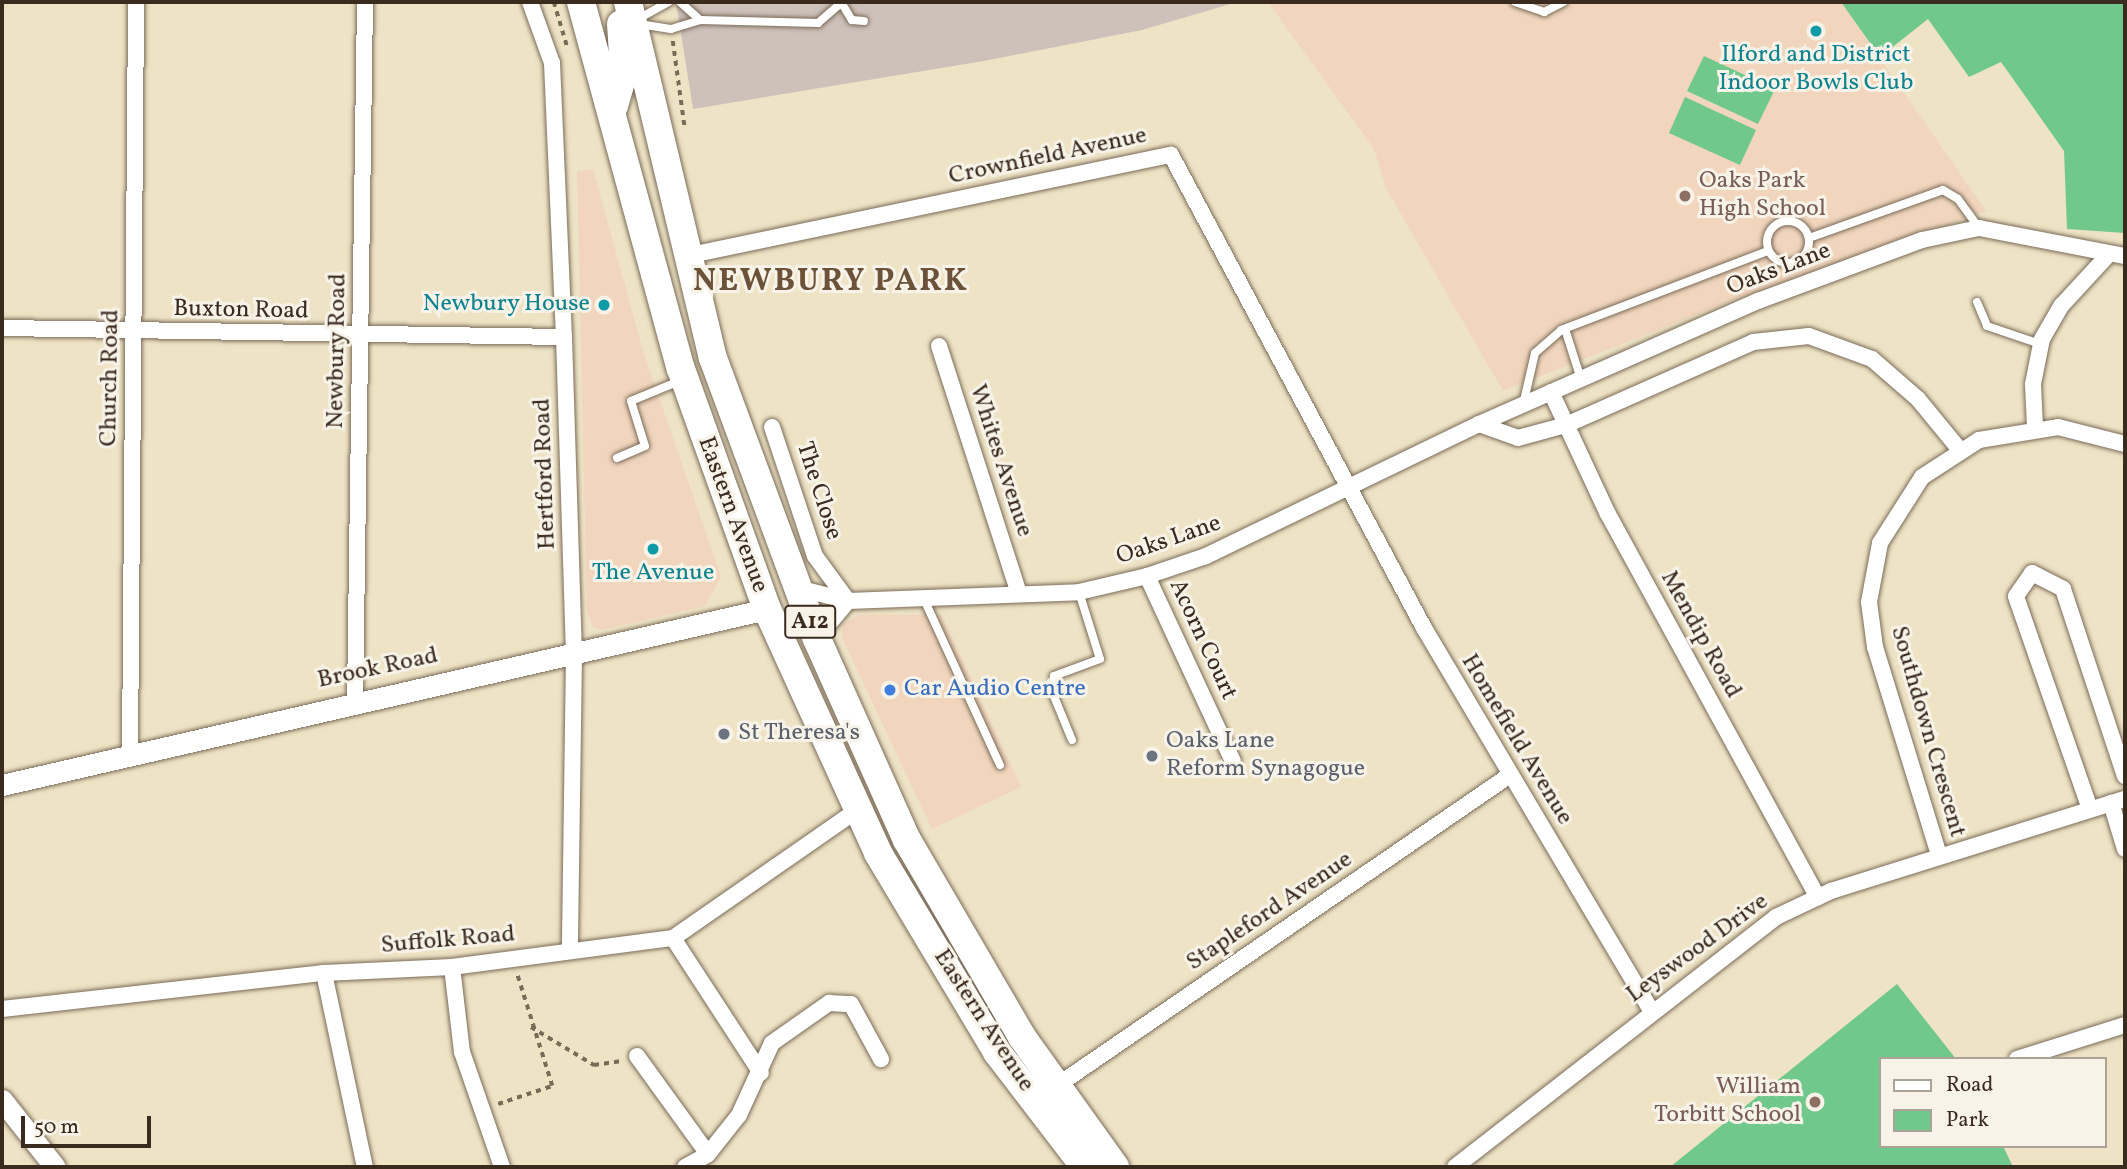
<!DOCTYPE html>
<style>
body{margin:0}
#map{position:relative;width:2127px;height:1169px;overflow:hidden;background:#eee3c5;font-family:Vollkorn,serif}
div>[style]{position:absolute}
.built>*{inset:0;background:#f1d5bd}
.industrial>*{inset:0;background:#cec1ba}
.green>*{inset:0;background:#70c88d}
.path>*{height:3.5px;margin-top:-1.75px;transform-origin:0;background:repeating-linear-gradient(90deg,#7a6b58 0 5px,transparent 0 10px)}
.roads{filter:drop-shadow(0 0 2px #7a6b58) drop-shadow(0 0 2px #7a6b58)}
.lane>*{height:8px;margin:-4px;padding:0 4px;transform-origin:4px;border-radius:4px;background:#fff}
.lane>.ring{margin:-4px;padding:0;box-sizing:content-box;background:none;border:8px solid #fff;border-radius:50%}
.street>*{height:16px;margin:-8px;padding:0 8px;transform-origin:8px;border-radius:8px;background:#fff}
.secondary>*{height:21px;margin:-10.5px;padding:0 10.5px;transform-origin:10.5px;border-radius:10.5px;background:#fff}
.highway>*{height:28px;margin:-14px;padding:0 14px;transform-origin:14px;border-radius:14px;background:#fff}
.dots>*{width:19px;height:19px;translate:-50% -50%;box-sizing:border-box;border:4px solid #f7f3e8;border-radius:50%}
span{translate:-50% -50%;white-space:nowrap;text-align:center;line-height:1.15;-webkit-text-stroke:6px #f7f3e8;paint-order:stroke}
.shield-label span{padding:2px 5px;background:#f7f3e8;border:2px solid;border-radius:5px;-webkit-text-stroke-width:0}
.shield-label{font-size:23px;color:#3b2a1e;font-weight:700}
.culture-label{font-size:24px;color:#0d838f}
.right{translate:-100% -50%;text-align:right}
.street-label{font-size:24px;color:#3b2a1e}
.education-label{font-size:24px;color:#785e54}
.left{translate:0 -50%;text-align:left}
.shop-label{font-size:24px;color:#366cbe}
.worship-label{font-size:24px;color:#5b616d}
.district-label{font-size:32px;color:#6c5238;font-weight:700;letter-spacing:2px}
.frame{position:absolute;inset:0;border:4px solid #3b2a1e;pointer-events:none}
.legend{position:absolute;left:1879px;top:1057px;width:228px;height:91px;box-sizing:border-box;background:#f7f3e8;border:2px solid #aca397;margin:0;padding:9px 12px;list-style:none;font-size:21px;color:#3b2a1e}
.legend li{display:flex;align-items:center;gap:14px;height:35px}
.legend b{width:35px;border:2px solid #aca397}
.scale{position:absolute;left:21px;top:1116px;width:130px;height:32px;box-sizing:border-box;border:4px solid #3b2a1e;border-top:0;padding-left:9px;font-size:21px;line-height:24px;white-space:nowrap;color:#3b2a1e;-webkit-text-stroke:5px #f7f3e8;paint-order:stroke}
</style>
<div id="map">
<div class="built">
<div style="clip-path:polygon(1268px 2px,1841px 2px,1986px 211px,1746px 295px,1503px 391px,1386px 188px,1374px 149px)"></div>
<div style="clip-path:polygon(593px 169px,643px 351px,721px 577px,705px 606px,602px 630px,593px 627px,587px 611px,577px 172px)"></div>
<div style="clip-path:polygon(859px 615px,941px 615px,1021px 787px,932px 829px,842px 638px,843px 624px)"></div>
</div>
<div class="industrial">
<div style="clip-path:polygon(676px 2px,1237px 2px,1142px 30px,984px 61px,693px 109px)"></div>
</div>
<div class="green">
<div style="clip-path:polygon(1841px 2px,2125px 2px,2125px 233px,2067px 229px,2064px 151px,2001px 62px,1969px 77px,1928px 19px,1880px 57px)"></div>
<div style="clip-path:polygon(1704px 56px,1775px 89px,1758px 124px,1687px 91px)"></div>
<div style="clip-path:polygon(1685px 97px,1756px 130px,1740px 165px,1669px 133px)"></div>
<div style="clip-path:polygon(1897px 984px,1956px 1059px,1880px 1059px,1880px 1146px,2003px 1146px,2013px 1167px,1670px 1167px)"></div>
</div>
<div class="path">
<div style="left:554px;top:2px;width:46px;rotate:73.5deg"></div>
<div style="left:673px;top:41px;width:89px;rotate:82.2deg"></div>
<div style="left:531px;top:1027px;width:74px;rotate:31.1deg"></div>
<div style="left:594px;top:1065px;width:30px;rotate:-8deg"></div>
<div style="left:498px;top:1104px;width:57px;rotate:-18.4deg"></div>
<div style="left:552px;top:1086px;width:117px;rotate:-107.4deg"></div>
</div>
<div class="roads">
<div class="lane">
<div style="left:680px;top:2px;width:27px;rotate:42deg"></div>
<div style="left:841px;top:2px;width:21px;rotate:59deg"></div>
<div style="left:852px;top:20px;width:12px;rotate:5deg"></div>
<div style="left:1515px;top:2px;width:31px;rotate:19deg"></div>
<div style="left:1544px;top:12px;width:22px;rotate:-27deg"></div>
<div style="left:638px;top:19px;width:35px;rotate:-29deg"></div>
<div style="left:639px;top:24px;width:32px;rotate:9deg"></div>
<div style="left:671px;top:29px;width:30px;rotate:-17deg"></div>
<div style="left:700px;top:20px;width:118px;rotate:1.5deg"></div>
<div style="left:818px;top:23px;width:32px;rotate:-41deg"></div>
<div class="ring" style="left:1767px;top:221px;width:34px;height:34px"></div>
<div style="left:1809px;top:238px;width:142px;rotate:-19.7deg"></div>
<div style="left:1943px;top:190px;width:17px;rotate:31deg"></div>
<div style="left:1958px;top:199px;width:36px;rotate:54deg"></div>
<div style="left:1977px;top:302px;width:26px;rotate:67deg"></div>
<div style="left:1987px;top:326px;width:56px;rotate:18.8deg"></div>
<div style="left:1565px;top:329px;width:52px;rotate:72.3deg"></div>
<div style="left:1523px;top:405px;width:53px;rotate:-77deg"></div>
<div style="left:1535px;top:353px;width:35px;rotate:-41deg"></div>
<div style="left:1561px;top:330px;width:222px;rotate:-20.9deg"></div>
<div style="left:617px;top:458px;width:30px;rotate:-23deg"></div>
<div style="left:645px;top:446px;width:47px;rotate:-107.3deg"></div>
<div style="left:631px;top:401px;width:55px;rotate:-22.4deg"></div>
<div style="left:923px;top:597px;width:185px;rotate:65.4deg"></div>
<div style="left:1072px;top:740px;width:50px;rotate:-112.4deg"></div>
<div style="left:1053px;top:694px;width:18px;rotate:-87deg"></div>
<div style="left:1054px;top:676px;width:49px;rotate:-20.3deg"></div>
<div style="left:1100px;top:659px;width:70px;rotate:-107.4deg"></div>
</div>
<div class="street">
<div style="left:530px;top:2px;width:65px;rotate:70.2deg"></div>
<div style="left:552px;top:63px;width:274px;rotate:87.5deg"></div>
<div style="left:564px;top:337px;width:317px;rotate:88.2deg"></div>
<div style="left:574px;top:654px;width:296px;rotate:90.8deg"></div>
<div style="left:686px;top:256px;width:495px;rotate:-11.8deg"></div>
<div style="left:1171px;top:155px;width:536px;rotate:61.86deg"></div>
<div style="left:1424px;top:628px;width:444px;rotate:59.3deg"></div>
<div style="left:2px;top:328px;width:562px;rotate:0.92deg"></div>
<div style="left:939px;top:346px;width:257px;rotate:72.1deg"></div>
<div style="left:1551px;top:392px;width:135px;rotate:65deg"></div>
<div style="left:1608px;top:514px;width:437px;rotate:61.3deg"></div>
<div style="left:1479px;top:424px;width:41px;rotate:19.7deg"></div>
<div style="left:1518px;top:438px;width:50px;rotate:-15.2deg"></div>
<div style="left:1566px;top:425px;width:205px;rotate:-23.9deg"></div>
<div style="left:1753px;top:342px;width:56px;rotate:-6.1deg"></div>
<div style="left:1809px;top:336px;width:67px;rotate:20.1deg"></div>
<div style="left:1872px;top:359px;width:61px;rotate:41deg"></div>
<div style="left:1918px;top:399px;width:65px;rotate:50.6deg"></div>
<div style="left:772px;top:427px;width:136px;rotate:71.6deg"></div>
<div style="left:815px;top:556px;width:56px;rotate:53.7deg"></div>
<div style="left:2035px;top:427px;width:43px;rotate:-92.7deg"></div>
<div style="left:2033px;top:384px;width:46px;rotate:-78.7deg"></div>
<div style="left:2042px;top:339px;width:39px;rotate:-60deg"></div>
<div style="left:2062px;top:305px;width:69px;rotate:-47.3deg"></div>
<div style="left:1147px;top:576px;width:204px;rotate:65.1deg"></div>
<div style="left:798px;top:588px;width:52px;rotate:14.6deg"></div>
<div style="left:848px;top:601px;width:231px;rotate:-2.2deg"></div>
<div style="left:1079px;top:592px;width:70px;rotate:-13.2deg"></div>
<div style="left:1147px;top:576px;width:62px;rotate:-18.7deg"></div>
<div style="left:1206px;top:556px;width:303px;rotate:-25.8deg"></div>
<div style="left:1479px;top:424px;width:305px;rotate:-23.8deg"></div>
<div style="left:1758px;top:301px;width:175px;rotate:-20.4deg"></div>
<div style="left:1922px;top:240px;width:58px;rotate:-11.9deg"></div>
<div style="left:1979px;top:228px;width:149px;rotate:10.9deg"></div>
<div style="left:817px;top:638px;width:48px;rotate:-50deg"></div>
<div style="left:355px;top:700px;width:698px;rotate:-89.18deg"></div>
<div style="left:130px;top:754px;width:752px;rotate:-89.54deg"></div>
<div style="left:2111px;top:803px;width:48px;rotate:73.1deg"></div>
<div style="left:2090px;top:809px;width:225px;rotate:-109.2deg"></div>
<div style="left:2016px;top:596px;width:28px;rotate:-55deg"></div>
<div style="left:2032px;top:573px;width:35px;rotate:27deg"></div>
<div style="left:2063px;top:589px;width:197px;rotate:71.7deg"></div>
<div style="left:1939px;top:855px;width:218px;rotate:-107.1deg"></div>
<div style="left:1875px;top:647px;width:45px;rotate:-97.6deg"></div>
<div style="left:1869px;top:602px;width:60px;rotate:-79.4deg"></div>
<div style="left:1880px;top:543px;width:78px;rotate:-57.5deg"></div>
<div style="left:1922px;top:477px;width:68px;rotate:-33deg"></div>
<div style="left:1979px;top:440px;width:80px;rotate:-9.3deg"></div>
<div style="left:2058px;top:427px;width:69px;rotate:14.2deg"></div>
<div style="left:673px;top:938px;width:161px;rotate:56.9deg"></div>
<div style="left:452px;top:967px;width:86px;rotate:83.3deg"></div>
<div style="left:462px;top:1052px;width:122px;rotate:70.8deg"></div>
<div style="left:324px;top:973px;width:198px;rotate:78.1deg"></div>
<div style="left:2px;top:1009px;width:324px;rotate:-6.4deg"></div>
<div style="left:324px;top:973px;width:128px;rotate:-2.7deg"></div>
<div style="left:452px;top:967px;width:223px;rotate:-7.5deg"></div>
<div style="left:673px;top:938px;width:228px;rotate:-34.8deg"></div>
<div style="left:637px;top:1056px;width:121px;rotate:54.1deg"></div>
<div style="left:2017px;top:1059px;width:113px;rotate:-17.5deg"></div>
<div style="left:1055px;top:1087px;width:552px;rotate:-34.44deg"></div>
<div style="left:685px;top:1167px;width:26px;rotate:-29deg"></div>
<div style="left:708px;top:1154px;width:50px;rotate:-51.5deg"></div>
<div style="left:739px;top:1115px;width:79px;rotate:-65.4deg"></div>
<div style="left:772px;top:1043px;width:70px;rotate:-35.1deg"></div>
<div style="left:829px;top:1003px;width:22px;rotate:3deg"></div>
<div style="left:851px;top:1004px;width:63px;rotate:61.4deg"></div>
<div style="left:1455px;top:1167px;width:407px;rotate:-37.9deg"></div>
<div style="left:1776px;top:917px;width:61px;rotate:-25.3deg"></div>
<div style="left:1831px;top:891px;width:308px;rotate:-17.4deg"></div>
</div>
<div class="secondary">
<div style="left:2px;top:785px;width:785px;rotate:-12.96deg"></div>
<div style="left:2px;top:1100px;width:85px;rotate:51.7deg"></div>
</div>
<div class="highway">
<div style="left:581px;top:2px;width:380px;rotate:74.8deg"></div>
<div style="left:681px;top:369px;width:255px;rotate:70.3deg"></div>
<div style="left:767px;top:609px;width:268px;rotate:65.5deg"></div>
<div style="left:878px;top:853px;width:232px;rotate:59.1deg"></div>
<div style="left:997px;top:1052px;width:145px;rotate:52.6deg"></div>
<div style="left:628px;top:2px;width:366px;rotate:76.6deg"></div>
<div style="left:713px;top:358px;width:300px;rotate:69.7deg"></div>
<div style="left:817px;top:639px;width:220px;rotate:65.9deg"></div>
<div style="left:907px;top:840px;width:228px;rotate:59.7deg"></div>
<div style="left:1022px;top:1037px;width:160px;rotate:54.4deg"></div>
<div style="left:614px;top:106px;width:37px;rotate:-74deg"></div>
<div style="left:624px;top:70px;width:46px;rotate:-93.7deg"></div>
</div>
</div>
<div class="dots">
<div style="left:1816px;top:31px;background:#0f9aa8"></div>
<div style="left:1685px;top:196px;background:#8d6e63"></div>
<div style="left:604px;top:305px;background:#0f9aa8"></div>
<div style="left:653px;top:549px;background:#0f9aa8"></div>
<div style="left:890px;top:690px;background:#3f7fe0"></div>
<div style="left:724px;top:734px;background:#6b7280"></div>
<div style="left:1152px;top:756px;background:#6b7280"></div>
<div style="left:1815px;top:1102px;background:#8d6e63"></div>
</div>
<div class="shield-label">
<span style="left:810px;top:622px">A12</span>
</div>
<div class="culture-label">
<span style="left:1816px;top:70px">Ilford and District<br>Indoor Bowls Club</span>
<span class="right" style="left:590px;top:305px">Newbury House</span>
<span style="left:653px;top:574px">The Avenue</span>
</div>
<div class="street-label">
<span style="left:1048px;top:157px;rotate:-12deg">Crownfield Avenue</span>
<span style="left:1779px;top:270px;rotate:-21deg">Oaks Lane</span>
<span style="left:241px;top:311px;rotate:1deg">Buxton Road</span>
<span style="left:338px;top:351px;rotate:-89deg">Newbury Road</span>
<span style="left:111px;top:378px;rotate:-89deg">Church Road</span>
<span style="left:1000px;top:461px;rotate:72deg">Whites Avenue</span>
<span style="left:546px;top:474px;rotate:-92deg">Hertford Road</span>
<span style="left:818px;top:491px;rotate:72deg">The Close</span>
<span style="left:732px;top:515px;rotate:70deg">Eastern Avenue</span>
<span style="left:1169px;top:541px;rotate:-19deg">Oaks Lane</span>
<span style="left:1700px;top:635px;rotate:61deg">Mendip Road</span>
<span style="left:1202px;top:640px;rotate:65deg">Acorn Court</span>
<span style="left:378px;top:669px;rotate:-12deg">Brook Road</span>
<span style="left:1927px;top:732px;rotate:74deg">Southdown Crescent</span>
<span style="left:1516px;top:740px;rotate:59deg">Homefield Avenue</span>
<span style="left:1270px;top:912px;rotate:-34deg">Stapleford Avenue</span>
<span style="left:448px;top:941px;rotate:-5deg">Suffolk Road</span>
<span style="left:1698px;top:949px;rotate:-36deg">Leyswood Drive</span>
<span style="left:983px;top:1021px;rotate:57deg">Eastern Avenue</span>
</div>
<div class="education-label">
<span class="left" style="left:1699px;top:196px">Oaks Park<br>High School</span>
<span class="right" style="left:1801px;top:1102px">William<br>Torbitt School</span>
</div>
<div class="shop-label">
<span class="left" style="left:904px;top:690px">Car Audio Centre</span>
</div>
<div class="worship-label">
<span class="left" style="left:738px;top:734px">St Theresa's</span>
<span class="left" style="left:1166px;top:756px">Oaks Lane<br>Reform Synagogue</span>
</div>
<div class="district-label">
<span style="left:831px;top:282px">NEWBURY PARK</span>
</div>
<div class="frame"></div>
<ul class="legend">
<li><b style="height:9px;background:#fff"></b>Road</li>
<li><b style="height:19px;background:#70c88d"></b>Park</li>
</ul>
<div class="scale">50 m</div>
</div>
